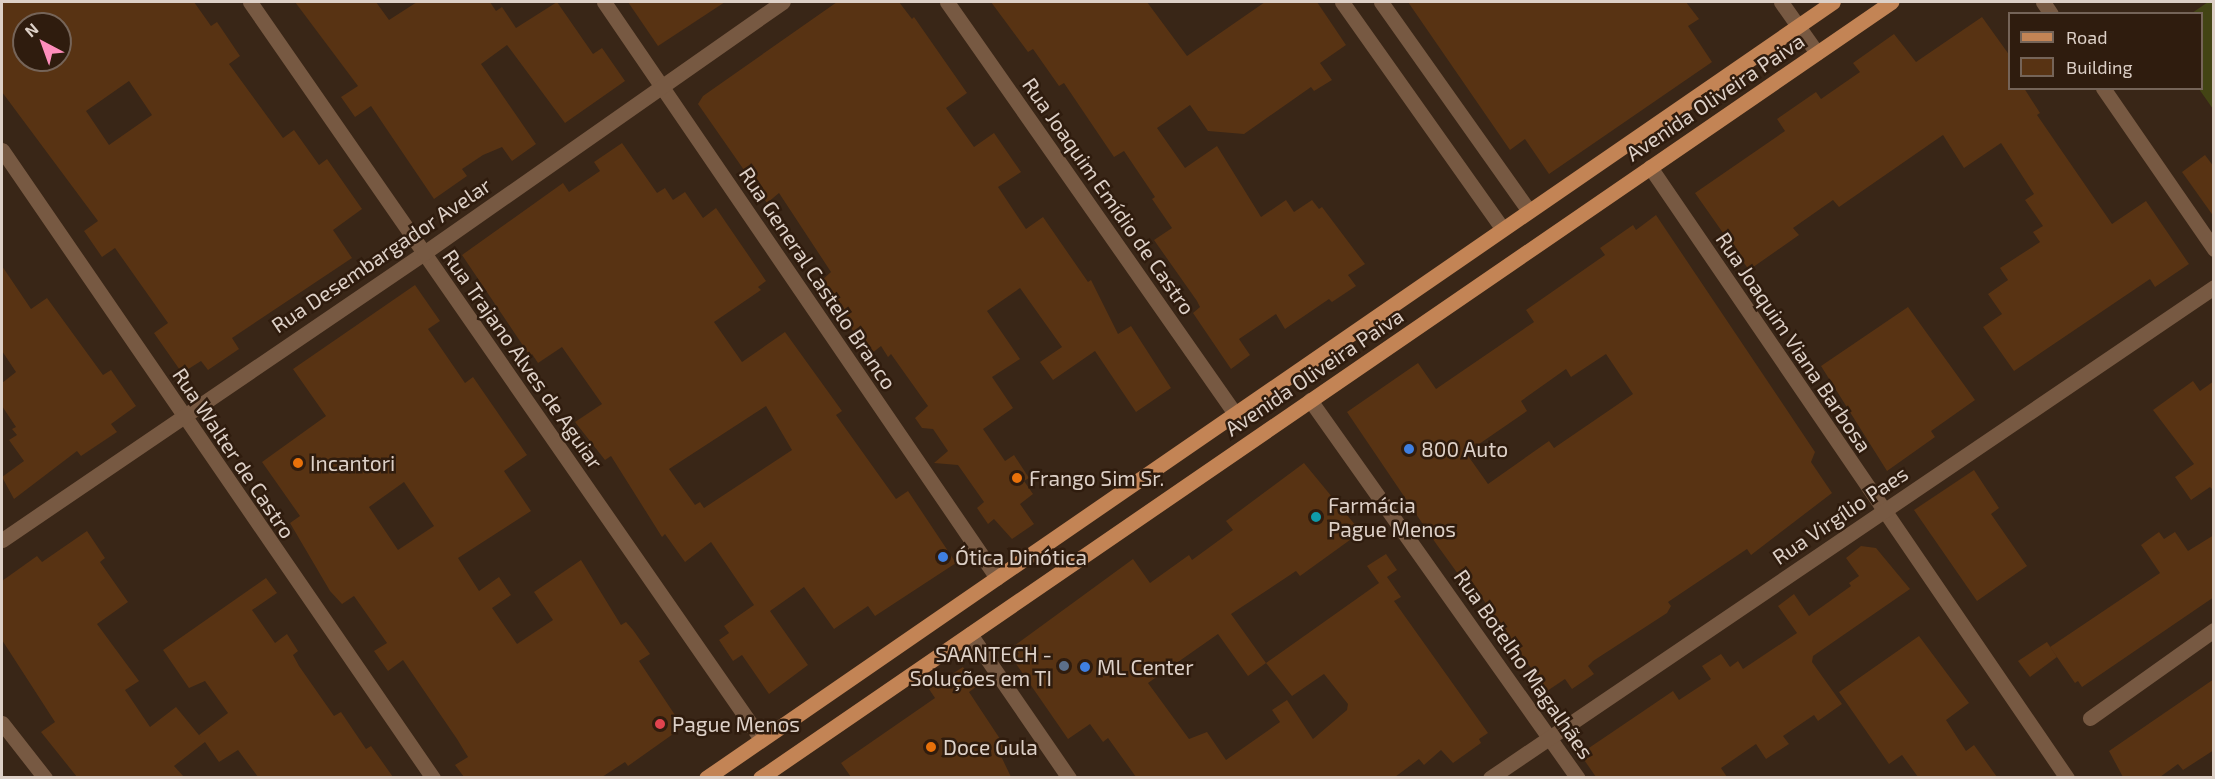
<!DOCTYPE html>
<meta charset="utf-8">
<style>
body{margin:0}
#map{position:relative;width:2215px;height:779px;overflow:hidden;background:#392617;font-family:"Exo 2",sans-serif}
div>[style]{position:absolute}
.green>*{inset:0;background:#434414}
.building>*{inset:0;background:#583313}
.minor>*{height:15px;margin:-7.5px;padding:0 7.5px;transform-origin:7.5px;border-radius:7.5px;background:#775942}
.tertiary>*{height:15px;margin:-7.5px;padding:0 7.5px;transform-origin:7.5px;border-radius:7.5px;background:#775942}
.primary>*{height:15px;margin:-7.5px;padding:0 7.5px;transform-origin:7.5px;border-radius:7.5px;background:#c38455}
.dots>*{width:16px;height:16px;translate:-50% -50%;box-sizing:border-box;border:3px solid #2f1c0e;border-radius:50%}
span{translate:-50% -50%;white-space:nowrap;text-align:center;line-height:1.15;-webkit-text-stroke:5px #2f1c0e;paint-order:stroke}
.street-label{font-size:21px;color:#ddd0c7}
.poi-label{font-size:21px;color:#ddd0c7}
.left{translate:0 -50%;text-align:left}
.right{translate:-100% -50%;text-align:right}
.frame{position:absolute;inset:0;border:3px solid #ddd0c7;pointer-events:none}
.legend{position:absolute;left:2008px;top:12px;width:195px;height:78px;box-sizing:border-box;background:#2f1c0e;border:2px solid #756458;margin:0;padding:8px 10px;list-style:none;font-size:18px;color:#ddd0c7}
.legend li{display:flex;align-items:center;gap:12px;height:30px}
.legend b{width:30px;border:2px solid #756458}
.north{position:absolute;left:12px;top:12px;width:60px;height:60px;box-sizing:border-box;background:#2f1c0e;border:2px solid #756458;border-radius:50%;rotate:319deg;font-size:16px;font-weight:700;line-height:24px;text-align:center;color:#ddd0c7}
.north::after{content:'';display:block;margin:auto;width:21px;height:27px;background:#fe8ebc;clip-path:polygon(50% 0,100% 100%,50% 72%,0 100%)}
</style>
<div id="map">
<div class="green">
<div style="clip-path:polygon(2208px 2px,2214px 2px,2213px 109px,2199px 89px,2202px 14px,2192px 13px)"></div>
</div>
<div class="building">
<div style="clip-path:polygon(evenodd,2px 2px,194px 2px,211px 26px,217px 22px,240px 56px,229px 64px,283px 138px,294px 130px,319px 165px,327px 159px,362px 209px,333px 230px,352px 258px,232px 338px,239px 349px,208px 370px,201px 361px,182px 373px,154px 333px,168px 323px,115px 248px,102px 257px,84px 231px,98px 221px,2px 92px,2px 2px,24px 24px,60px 24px,60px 60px,24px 60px,24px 24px,2px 2px,129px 81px,152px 115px,109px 145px,86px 111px,129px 81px)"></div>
<div style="clip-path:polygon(295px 2px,376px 2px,389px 20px,417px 2px,490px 2px,496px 11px,502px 7px,516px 28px,557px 2px,593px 54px,602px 48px,625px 81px,565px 123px,507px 45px,481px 64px,536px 144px,512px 161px,502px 147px,483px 155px,462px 169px,467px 176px,434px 199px,371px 106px,355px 117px,341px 97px,358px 86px)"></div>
<div style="clip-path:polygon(628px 2px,725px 2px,658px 46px)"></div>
<div style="clip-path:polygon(837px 2px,899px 2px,912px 19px,914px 17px,967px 93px,946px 108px,974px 147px,994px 133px,1021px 172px,998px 187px,1026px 229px,1043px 217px,1088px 282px,1091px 280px,1118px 334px,1131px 326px,1171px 388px,1136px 412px,1095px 351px,1053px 380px,1040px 362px,1062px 347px,1020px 288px,987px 311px,1020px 359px,992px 377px,1013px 408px,983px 429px,1005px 461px,1014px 455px,1029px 478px,1024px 481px,1033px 494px,1020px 504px,1034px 524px,1012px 539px,994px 519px,988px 524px,977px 508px,984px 502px,958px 465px,934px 463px,948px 451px,933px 429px,922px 428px,915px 418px,928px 406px,891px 354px,888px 357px,881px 346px,871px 354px,859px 340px,821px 281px,831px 272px,779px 193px,767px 203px,698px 104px,703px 96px)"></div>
<div style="clip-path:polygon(991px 2px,1147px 2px,1187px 56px,1265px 2px,1317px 2px,1346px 45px,1320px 63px,1332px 80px,1314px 91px,1311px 87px,1244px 134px,1208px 131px,1190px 105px,1157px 128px,1185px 168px,1217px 146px,1261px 217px,1286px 200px,1294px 212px,1312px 200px,1319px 209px,1322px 207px,1365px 264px,1348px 275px,1356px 286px,1332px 302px,1329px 299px,1285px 329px,1276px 314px,1239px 339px,1250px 355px,1231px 369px,1193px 313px,1200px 307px,1197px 301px,1154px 240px,1172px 228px,1152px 199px,1155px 197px,1124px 151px,1114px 157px,1064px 83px,1059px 86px,1033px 49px,1028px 52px)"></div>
<div style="clip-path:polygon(1408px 2px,1686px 2px,1699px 19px,1688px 26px,1712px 62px,1549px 174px,1525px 139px,1510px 150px)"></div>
<div style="clip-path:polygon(1982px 17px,2010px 56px,2010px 88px,2024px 88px,2040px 113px,2037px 115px,2112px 224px,2146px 201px,2189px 264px,2155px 287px,2150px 279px,2014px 371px,1983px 327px,2002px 314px,1988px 294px,2008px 280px,2000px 268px,2040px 242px,2033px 232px,2043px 226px,2025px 200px,2034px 194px,2001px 143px,1964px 168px,1943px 135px,1839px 207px,1833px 200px,1793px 228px,1799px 235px,1749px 270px,1695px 193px,1785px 131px,1777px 119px,1816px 92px,1821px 99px,1860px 72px,1853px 63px,1894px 34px,1916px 62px)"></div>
<div style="clip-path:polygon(evenodd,622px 143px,657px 193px,665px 188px,673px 200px,685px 192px,703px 218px,716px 208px,766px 281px,758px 287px,761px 290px,714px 322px,742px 362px,785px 332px,842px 411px,836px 415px,896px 499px,908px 491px,956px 563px,875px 616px,868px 606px,834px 629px,804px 587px,770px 611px,808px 665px,769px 694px,742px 655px,733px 661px,719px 640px,729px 633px,724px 626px,754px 605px,711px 542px,685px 562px,665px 534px,662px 537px,611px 456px,605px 460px,575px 422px,602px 404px,562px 347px,538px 363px,532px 354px,530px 356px,462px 255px,563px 183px,569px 192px,600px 171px,594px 162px,622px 143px,766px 406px,792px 450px,704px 508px,700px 502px,695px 505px,669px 469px,766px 406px)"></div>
<div style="clip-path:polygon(2205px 155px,2214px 167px,2214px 217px,2182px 172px)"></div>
<div style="clip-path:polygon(evenodd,1656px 215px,1815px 452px,1811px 462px,1832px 493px,1751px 555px,1747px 549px,1668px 602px,1671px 606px,1667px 613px,1593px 661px,1588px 666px,1594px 674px,1572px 689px,1565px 679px,1547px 691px,1471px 582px,1466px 585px,1437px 545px,1347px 412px,1418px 363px,1436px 389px,1534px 322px,1526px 310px,1605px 255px,1600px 248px,1633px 225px,1636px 230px,1656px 215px,1606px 354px,1633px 394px,1554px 448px,1549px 441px,1488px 484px,1466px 453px,1527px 411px,1521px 401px,1566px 369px,1571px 377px,1606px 354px)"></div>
<div style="clip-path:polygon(2px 266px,31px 309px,47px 298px,103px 375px,111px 370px,136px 406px,111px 424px,117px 432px,81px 456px,77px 451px,14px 499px,2px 477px,24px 461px,9px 440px,17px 435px,12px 429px,16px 427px,2px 406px,2px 383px,16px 372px,2px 351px)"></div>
<div style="clip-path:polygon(evenodd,415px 285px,440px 321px,428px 329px,465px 383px,473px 377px,527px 455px,504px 471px,531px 511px,458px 558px,479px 591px,499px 577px,511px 595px,492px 608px,517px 644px,553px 620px,534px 592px,581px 560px,621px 625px,626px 622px,633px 630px,650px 654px,639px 661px,683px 727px,628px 766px,625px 762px,602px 777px,464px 777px,455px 765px,468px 757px,457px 739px,403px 660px,388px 671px,374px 651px,387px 643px,354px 596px,342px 604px,330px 591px,290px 523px,300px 516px,262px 462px,326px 416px,293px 369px,415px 285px,404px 482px,434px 526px,398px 550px,369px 507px,404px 482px)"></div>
<div style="clip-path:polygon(1908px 307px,1975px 400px,1931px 431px,1935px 437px,1887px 471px,1821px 366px)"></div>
<div style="clip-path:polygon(2193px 381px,2200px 391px,2214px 381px,2214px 491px,2210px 487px,2191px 500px,2175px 477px,2194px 464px,2153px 410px)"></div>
<div style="clip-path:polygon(1304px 463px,1361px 532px,1300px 576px,1296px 571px,1231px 614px,1266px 663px,1248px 676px,1218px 634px,1148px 683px,1189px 739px,1207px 732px,1226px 760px,1280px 722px,1272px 710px,1287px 700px,1313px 739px,1347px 710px,1348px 704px,1324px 674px,1292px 696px,1266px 663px,1379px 583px,1367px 566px,1386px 554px,1397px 570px,1387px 577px,1401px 597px,1394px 601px,1488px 733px,1479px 739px,1481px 743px,1453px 763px,1441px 750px,1424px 765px,1419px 759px,1395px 777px,1136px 777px,1108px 738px,1103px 742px,1090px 724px,1068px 739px,1012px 658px,1019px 654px,1014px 646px,1133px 559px,1150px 583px,1189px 555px,1192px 560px,1233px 530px,1226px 521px)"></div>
<div style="clip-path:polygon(1974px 470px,1999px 508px,1991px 514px,2027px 566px,1977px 601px,1914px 510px)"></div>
<div style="clip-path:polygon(87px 531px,105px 558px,100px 562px,128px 602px,97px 624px,139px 681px,125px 690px,150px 727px,176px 707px,203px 740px,199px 735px,228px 713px,205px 681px,189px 688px,163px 650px,266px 578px,277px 593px,252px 610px,275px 643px,287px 634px,298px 651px,293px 655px,299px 666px,334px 716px,341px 712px,366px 749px,371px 746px,393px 777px,258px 777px,238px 750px,219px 762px,205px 742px,174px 766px,184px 777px,77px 777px,41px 732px,55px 722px,2px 640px,2px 581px,37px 556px,42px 562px)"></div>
<div style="clip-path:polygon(2159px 532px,2164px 539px,2175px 532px,2188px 551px,2214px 535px,2214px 597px,2082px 687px,2078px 681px,2075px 683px,2050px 647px,2160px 573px,2141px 545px)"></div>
<div style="clip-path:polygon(1861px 546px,1876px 548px,1910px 589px,1813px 656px,1812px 662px,1842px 704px,1818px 721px,1814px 715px,1783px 736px,1789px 744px,1766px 759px,1756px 744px,1721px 768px,1727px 777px,1596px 777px,1580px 754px,1673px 691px,1679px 700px,1711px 679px,1702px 666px,1721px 654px,1730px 667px,1738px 661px,1743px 669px,1797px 633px,1778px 606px,1794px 594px,1809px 616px,1851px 586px,1849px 583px,1859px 576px,1846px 558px)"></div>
<div style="clip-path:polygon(1919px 636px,1969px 703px,1946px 720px,1966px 751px,1974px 745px,1997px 777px,1918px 777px,1902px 755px,1889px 764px,1839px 692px)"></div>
<div style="clip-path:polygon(2047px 642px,2057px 657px,2030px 677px,2018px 661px)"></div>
<div style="clip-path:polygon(963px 667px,976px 687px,969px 692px,1008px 751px,1001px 756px,1011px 777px,851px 777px,841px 763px,935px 698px,929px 689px)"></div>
<div style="clip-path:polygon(2214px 679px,2214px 750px,2183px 770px,2178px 764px,2160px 777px,2123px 777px,2109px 751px)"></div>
</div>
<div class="minor">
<div style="left:250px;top:2px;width:897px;rotate:55.26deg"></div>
<div style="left:604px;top:2px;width:697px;rotate:55.69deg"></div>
<div style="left:947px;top:2px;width:504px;rotate:55.02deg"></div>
<div style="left:1342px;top:2px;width:277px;rotate:54.7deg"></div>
<div style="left:1381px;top:2px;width:255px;rotate:54.7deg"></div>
<div style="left:1781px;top:2px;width:62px;rotate:54.8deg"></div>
<div style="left:2043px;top:2px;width:14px;rotate:56deg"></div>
<div style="left:2103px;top:88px;width:196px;rotate:55.4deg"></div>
<div style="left:2px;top:150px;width:762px;rotate:55.54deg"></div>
<div style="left:1650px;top:167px;width:740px;rotate:55.69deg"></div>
<div style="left:1310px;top:400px;width:463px;rotate:54.7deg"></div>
<div style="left:2px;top:540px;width:510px;rotate:-34.22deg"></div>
<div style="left:424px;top:253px;width:438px;rotate:-35deg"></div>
<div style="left:970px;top:634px;width:175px;rotate:55.5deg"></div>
<div style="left:2090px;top:718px;width:152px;rotate:-35.4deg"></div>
<div style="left:1490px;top:778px;width:875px;rotate:-34.14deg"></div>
</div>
<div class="tertiary">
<div style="left:2px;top:723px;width:70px;rotate:52deg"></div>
</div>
<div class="primary">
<div style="left:706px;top:778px;width:1368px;rotate:-34.55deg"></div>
<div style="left:760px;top:778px;width:1372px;rotate:-34.45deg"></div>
</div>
<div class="dots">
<div style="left:1409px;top:449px;background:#3f7fe0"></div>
<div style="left:298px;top:463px;background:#e8710a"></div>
<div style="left:1017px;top:478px;background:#e8710a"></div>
<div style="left:1316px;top:517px;background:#0f9aa8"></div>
<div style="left:943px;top:557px;background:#3f7fe0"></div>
<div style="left:1064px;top:666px;background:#5c6f8a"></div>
<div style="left:1085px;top:667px;background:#3f7fe0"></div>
<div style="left:660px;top:724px;background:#e0444e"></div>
<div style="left:931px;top:747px;background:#e8710a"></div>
</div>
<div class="street-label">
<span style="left:1715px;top:97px;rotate:-34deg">Avenida Oliveira Paiva</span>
<span style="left:1109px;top:196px;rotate:55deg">Rua Joaquim Emídio de Castro</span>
<span style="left:381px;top:255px;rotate:-34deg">Rua Desembargador Avelar</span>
<span style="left:818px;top:278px;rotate:56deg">Rua General Castelo Branco</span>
<span style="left:1794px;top:342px;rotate:56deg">Rua Joaquim Viana Barbosa</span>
<span style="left:523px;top:359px;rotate:55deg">Rua Trajano Alves de Aguiar</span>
<span style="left:1314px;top:372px;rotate:-34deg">Avenida Oliveira Paiva</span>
<span style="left:234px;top:453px;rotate:56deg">Rua Walter de Castro</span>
<span style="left:1840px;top:515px;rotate:-34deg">Rua Virgílio Paes</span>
<span style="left:1524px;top:664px;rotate:55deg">Rua Botelho Magalhães</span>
</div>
<div class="poi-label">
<span class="left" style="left:1421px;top:449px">800 Auto</span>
<span class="left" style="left:310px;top:463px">Incantori</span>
<span class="left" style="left:1029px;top:478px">Frango Sim Sr.</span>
<span class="left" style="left:1328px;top:517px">Farmácia<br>Pague Menos</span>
<span class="left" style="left:955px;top:557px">Ótica Dinótica</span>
<span class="right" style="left:1052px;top:666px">SAANTECH -<br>Soluções em TI</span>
<span class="left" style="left:1097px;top:667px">ML Center</span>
<span class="left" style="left:672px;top:724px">Pague Menos</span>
<span class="left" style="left:943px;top:747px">Doce Gula</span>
</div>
<div class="frame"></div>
<ul class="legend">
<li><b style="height:8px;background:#c38455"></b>Road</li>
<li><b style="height:16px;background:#583313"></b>Building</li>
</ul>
<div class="north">N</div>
</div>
